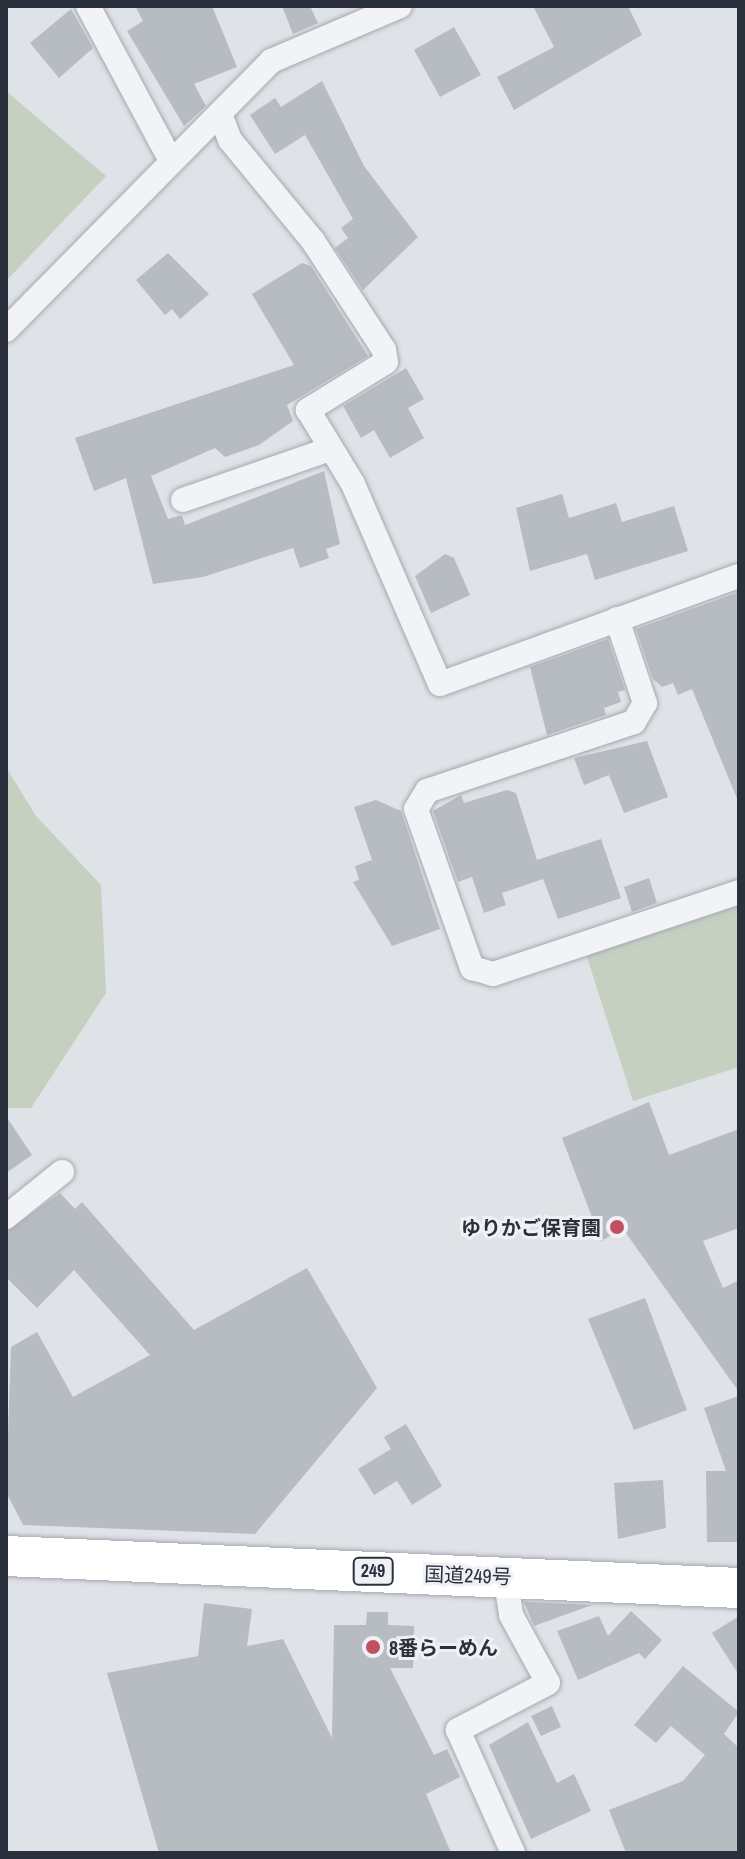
<!DOCTYPE html>
<meta charset="utf-8">
<style>
body{margin:0}
#map{position:relative;width:745px;height:1859px;overflow:hidden;background:#dfe2e7;font-family:"Archivo Narrow","Noto Sans JP",sans-serif}
div>[style]{position:absolute}
.green>*{inset:0;background:#c5d0c1}
.building>*{inset:0;background:#b7bcc3}
.roads{filter:drop-shadow(0 0 2px #a5a9b0) drop-shadow(0 0 2px #a5a9b0)}
.minor>*{height:24px;margin:-12px;padding:0 12px;transform-origin:12px;border-radius:12px;background:#f2f3f6}
.trunk>*{height:40px;margin:-20px;padding:0 20px;transform-origin:20px;border-radius:20px;background:#fff}
.dots>*{width:22px;height:22px;translate:-50% -50%;box-sizing:border-box;border:4px solid #eff1f5;border-radius:50%}
span{translate:-50% -50%;white-space:nowrap;text-align:center;line-height:1.15;-webkit-text-stroke:6px #eff1f5;paint-order:stroke}
.shield-label span{padding:2px 6px;background:#eff1f5;border:2px solid;border-radius:6px;-webkit-text-stroke-width:0}
.shield-label{font-size:18px;color:#2a303c;font-weight:700}
.poi-label{font-size:20px;color:#2a303c;font-weight:700}
.right{translate:-100% -50%;text-align:right}
.left{translate:0 -50%;text-align:left}
.street-label{font-size:20px;color:#2a303c}
.frame{position:absolute;inset:0;border:8px solid #2a303c;pointer-events:none}
</style>
<div id="map">
<div class="green">
<div style="clip-path:polygon(6px 91px,106px 176px,6px 281px)"></div>
<div style="clip-path:polygon(6px 767px,36px 816px,101px 885px,106px 993px,31px 1108px,6px 1108px)"></div>
<div style="clip-path:polygon(739px 905px,739px 1067px,633px 1101px,586px 954px)"></div>
</div>
<div class="building">
<div style="clip-path:polygon(135px 6px,212px 6px,237px 67px,194px 84px,206px 106px,184px 126px,127px 31px,143px 21px)"></div>
<div style="clip-path:polygon(282px 6px,310px 6px,318px 23px,293px 34px)"></div>
<div style="clip-path:polygon(533px 6px,628px 6px,642px 35px,514px 110px,497px 77px,554px 47px)"></div>
<div style="clip-path:polygon(71px 9px,93px 48px,59px 78px,30px 43px)"></div>
<div style="clip-path:polygon(454px 27px,481px 75px,440px 97px,414px 50px)"></div>
<div style="clip-path:polygon(322px 81px,364px 166px,418px 237px,363px 290px,335px 248px,348px 238px,341px 228px,353px 219px,305px 135px,275px 154px,250px 115px,275px 98px,281px 107px)"></div>
<div style="clip-path:polygon(168px 253px,209px 294px,180px 319px,172px 309px,165px 315px,136px 280px)"></div>
<div style="clip-path:polygon(302px 263px,311px 266px,368px 356px,287px 405px,293px 421px,259px 445px,225px 457px,215px 448px,151px 476px,168px 519px,182px 515px,185px 525px,324px 471px,340px 544px,326px 549px,329px 558px,300px 568px,293px 548px,203px 577px,153px 584px,126px 478px,94px 491px,75px 438px,294px 365px,252px 294px)"></div>
<div style="clip-path:polygon(406px 368px,424px 399px,408px 408px,424px 438px,390px 458px,374px 430px,361px 438px,343px 406px)"></div>
<div style="clip-path:polygon(562px 494px,569px 518px,616px 503px,622px 522px,674px 506px,688px 551px,595px 580px,587px 554px,530px 571px,516px 508px)"></div>
<div style="clip-path:polygon(445px 554px,454px 558px,470px 595px,431px 613px,415px 576px)"></div>
<div style="clip-path:polygon(739px 592px,739px 800px,738px 801px,692px 689px,678px 695px,673px 683px,662px 687px,653px 679px,636px 629px)"></div>
<div style="clip-path:polygon(608px 639px,625px 690px,618px 692px,621px 702px,604px 708px,606px 715px,547px 735px,530px 667px)"></div>
<div style="clip-path:polygon(647px 741px,668px 797px,624px 813px,609px 775px,584px 785px,574px 758px)"></div>
<div style="clip-path:polygon(507px 790px,516px 793px,537px 860px,601px 839px,621px 898px,558px 919px,541px 873px,543px 879px,502px 893px,506px 905px,484px 913px,472px 877px,458px 882px,433px 811px,461px 795px,464px 803px)"></div>
<div style="clip-path:polygon(376px 800px,401px 811px,440px 929px,392px 946px,353px 882px,359px 880px,355px 866px,372px 860px,354px 807px)"></div>
<div style="clip-path:polygon(649px 878px,657px 903px,632px 912px,624px 887px)"></div>
<div style="clip-path:polygon(649px 1102px,669px 1155px,739px 1129px,739px 1228px,703px 1241px,723px 1288px,739px 1280px,739px 1392px,623px 1229px,601px 1241px,562px 1138px)"></div>
<div style="clip-path:polygon(6px 1116px,32px 1155px,6px 1173px)"></div>
<div style="clip-path:polygon(60px 1193px,75px 1209px,82px 1202px,194px 1330px,307px 1268px,377px 1388px,255px 1534px,23px 1525px,6px 1492px,11px 1347px,37px 1332px,73px 1397px,150px 1355px,74px 1270px,37px 1308px,6px 1277px,6px 1232px)"></div>
<div style="clip-path:polygon(645px 1298px,687px 1410px,634px 1430px,588px 1319px)"></div>
<div style="clip-path:polygon(739px 1396px,739px 1542px,707px 1542px,706px 1471px,726px 1471px,704px 1408px)"></div>
<div style="clip-path:polygon(406px 1424px,442px 1486px,412px 1505px,397px 1481px,374px 1495px,358px 1469px,391px 1449px,384px 1437px)"></div>
<div style="clip-path:polygon(663px 1480px,666px 1528px,618px 1539px,614px 1483px)"></div>
<div style="clip-path:polygon(524px 1602px,529px 1602px,592px 1605px,534px 1626px)"></div>
<div style="clip-path:polygon(204px 1603px,252px 1609px,247px 1646px,283px 1639px,332px 1738px,334px 1625px,366px 1625px,367px 1612px,388px 1612px,388px 1625px,414px 1626px,413px 1668px,390px 1668px,434px 1755px,447px 1749px,460px 1777px,426px 1794px,451px 1853px,159px 1853px,107px 1673px,198px 1656px)"></div>
<div style="clip-path:polygon(631px 1611px,662px 1640px,645px 1659px,639px 1653px,578px 1680px,557px 1631px,599px 1616px,608px 1636px)"></div>
<div style="clip-path:polygon(739px 1616px,739px 1675px,712px 1633px)"></div>
<div style="clip-path:polygon(683px 1666px,739px 1712px,724px 1734px,739px 1748px,739px 1853px,626px 1853px,609px 1810px,683px 1781px,705px 1755px,671px 1726px,656px 1743px,634px 1725px)"></div>
<div style="clip-path:polygon(552px 1706px,561px 1727px,541px 1736px,531px 1716px)"></div>
<div style="clip-path:polygon(528px 1722px,557px 1783px,574px 1774px,591px 1811px,531px 1839px,489px 1745px)"></div>
</div>
<div class="roads">
<div class="minor">
<div style="left:88px;top:6px;width:176px;rotate:61.8deg"></div>
<div style="left:220px;top:114px;width:28px;rotate:69deg"></div>
<div style="left:230px;top:140px;width:131px;rotate:50.6deg"></div>
<div style="left:313px;top:241px;width:130px;rotate:56.9deg"></div>
<div style="left:384px;top:350px;width:12px;rotate:81deg"></div>
<div style="left:386px;top:362px;width:92px;rotate:148.4deg"></div>
<div style="left:308px;top:410px;width:87px;rotate:58.7deg"></div>
<div style="left:353px;top:484px;width:218px;rotate:66.5deg"></div>
<div style="left:440px;top:684px;width:318px;rotate:-19.9deg"></div>
<div style="left:6px;top:330px;width:378px;rotate:-45.4deg"></div>
<div style="left:271px;top:61px;width:140px;rotate:-23.1deg"></div>
<div style="left:183px;top:500px;width:156px;rotate:-19.1deg"></div>
<div style="left:617px;top:619px;width:89px;rotate:71.6deg"></div>
<div style="left:645px;top:703px;width:22px;rotate:120deg"></div>
<div style="left:634px;top:722px;width:218px;rotate:161.6deg"></div>
<div style="left:427px;top:791px;width:21px;rotate:121deg"></div>
<div style="left:416px;top:809px;width:169px;rotate:70.6deg"></div>
<div style="left:472px;top:968px;width:22px;rotate:16deg"></div>
<div style="left:493px;top:974px;width:259px;rotate:-18.4deg"></div>
<div style="left:6px;top:1217px;width:72px;rotate:-38.8deg"></div>
<div style="left:505px;top:1576px;width:39px;rotate:81deg"></div>
<div style="left:511px;top:1615px;width:77px;rotate:61.4deg"></div>
<div style="left:548px;top:1683px;width:102px;rotate:152.4deg"></div>
<div style="left:458px;top:1730px;width:135px;rotate:65.9deg"></div>
</div>
<div class="trunk">
<div style="left:6px;top:1556px;width:734px;rotate:2.5deg"></div>
</div>
</div>
<div class="dots">
<div style="left:617px;top:1227px;background:#c05060"></div>
<div style="left:373px;top:1647px;background:#c05060"></div>
</div>
<div class="shield-label">
<span style="left:373px;top:1571px">249</span>
</div>
<div class="poi-label">
<span class="right" style="left:601px;top:1227px">ゆりかご保育園</span>
<span class="left" style="left:389px;top:1647px">8番らーめん</span>
</div>
<div class="street-label">
<span style="left:468px;top:1575px;rotate:2deg">国道249号</span>
</div>
<div class="frame"></div>
</div>
